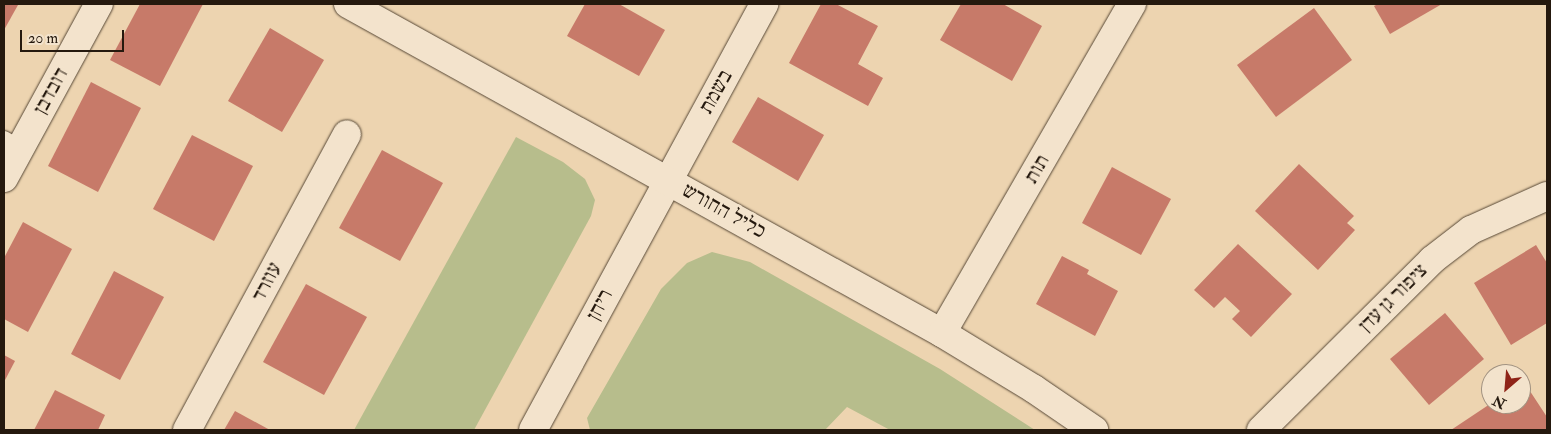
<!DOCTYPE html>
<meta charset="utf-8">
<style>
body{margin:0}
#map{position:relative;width:1551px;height:434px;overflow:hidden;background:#edd4b0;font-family:"IM FELL Double Pica","Frank Ruhl Libre",serif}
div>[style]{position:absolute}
.green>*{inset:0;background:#b7bd8c}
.building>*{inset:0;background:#c77a69}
.roads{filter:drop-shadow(0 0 1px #574836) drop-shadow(0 0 1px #574836)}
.service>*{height:16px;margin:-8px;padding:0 8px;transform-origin:8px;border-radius:8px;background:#f3e3cc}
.minor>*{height:28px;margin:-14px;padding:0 14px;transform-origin:14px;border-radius:14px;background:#f3e3cc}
.tertiary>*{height:28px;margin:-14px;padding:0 14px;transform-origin:14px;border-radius:14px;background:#f3e3cc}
span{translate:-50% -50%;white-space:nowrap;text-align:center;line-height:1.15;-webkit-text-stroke:4.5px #f3e3cc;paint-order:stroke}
.street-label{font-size:21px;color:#25190e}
.frame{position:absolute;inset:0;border:5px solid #25190e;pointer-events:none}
.north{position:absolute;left:1481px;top:364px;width:50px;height:50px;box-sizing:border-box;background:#f3e3cc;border:1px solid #a19280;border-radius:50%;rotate:207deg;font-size:14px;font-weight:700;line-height:20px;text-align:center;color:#25190e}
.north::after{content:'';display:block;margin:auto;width:18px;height:22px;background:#8f2418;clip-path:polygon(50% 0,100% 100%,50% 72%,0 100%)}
.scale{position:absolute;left:20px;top:30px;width:104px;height:22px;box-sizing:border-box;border:2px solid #25190e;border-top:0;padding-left:6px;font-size:15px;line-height:18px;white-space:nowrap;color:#25190e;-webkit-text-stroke:4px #f3e3cc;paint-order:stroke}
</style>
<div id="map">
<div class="green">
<div style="clip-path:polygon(516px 137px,563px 162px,585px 179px,595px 200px,591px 216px,474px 430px,354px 430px)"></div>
<div style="clip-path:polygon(712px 252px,750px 262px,940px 369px,1035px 430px,890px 430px,847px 407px,825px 430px,590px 430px,587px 418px,661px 289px,687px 263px)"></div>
</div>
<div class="building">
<div style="clip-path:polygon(4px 4px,18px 5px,4px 30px)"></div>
<div style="clip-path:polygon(140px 4px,203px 4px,160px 86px,110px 60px)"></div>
<div style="clip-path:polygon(585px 4px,619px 4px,665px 30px,639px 76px,567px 36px)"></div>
<div style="clip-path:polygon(821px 4px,836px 4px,878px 26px,858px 64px,883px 78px,868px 106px,789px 63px)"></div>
<div style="clip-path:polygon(961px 4px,1003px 4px,1042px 26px,1012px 81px,940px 40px)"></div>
<div style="clip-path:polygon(1378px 4px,1442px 4px,1390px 34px,1374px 6px)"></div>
<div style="clip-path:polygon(1314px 8px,1352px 60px,1276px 117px,1237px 65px)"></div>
<div style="clip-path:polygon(270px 28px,324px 60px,282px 132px,228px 101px)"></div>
<div style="clip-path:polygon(91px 82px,141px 108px,98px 192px,48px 166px)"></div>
<div style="clip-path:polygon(758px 97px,824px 135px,798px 181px,732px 142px)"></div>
<div style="clip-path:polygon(192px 135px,253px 166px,214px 241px,153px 209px)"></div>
<div style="clip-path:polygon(382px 150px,443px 183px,400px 261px,339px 228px)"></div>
<div style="clip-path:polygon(1299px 164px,1354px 216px,1347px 223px,1355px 230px,1318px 270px,1255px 211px)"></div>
<div style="clip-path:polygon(1112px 167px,1171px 199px,1141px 255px,1082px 223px)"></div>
<div style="clip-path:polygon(23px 222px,72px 249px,28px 332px,4px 319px,4px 258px)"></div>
<div style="clip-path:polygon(1238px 244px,1292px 294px,1251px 337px,1232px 319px,1240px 311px,1225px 297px,1214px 308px,1194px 290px)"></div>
<div style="clip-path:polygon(1536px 245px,1547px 263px,1547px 323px,1511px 345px,1474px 283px)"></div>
<div style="clip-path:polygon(1062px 256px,1089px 270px,1087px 274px,1118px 291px,1095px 336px,1036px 304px)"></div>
<div style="clip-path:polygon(114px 271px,164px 297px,120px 380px,71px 354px)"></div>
<div style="clip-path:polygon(306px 284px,367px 317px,324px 395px,263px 362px)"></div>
<div style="clip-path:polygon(1445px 313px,1484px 359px,1429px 405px,1390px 359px)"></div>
<div style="clip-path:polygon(4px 355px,15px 361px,4px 382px)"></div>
<div style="clip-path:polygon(1524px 382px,1547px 417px,1547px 430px,1451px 430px,1490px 404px,1521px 404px,1521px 383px)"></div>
<div style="clip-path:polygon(55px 390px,105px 415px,98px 430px,34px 430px)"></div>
<div style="clip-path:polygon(235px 411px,270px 430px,224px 430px)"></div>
</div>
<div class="roads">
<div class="service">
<div style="left:4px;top:139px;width:18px;rotate:29deg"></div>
</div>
<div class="minor">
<div style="left:4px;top:178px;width:198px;rotate:-61.4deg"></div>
<div style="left:942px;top:333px;width:380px;rotate:-60deg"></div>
<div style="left:187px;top:430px;width:336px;rotate:-61.6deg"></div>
<div style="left:533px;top:430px;width:485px;rotate:-61.5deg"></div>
<div style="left:1261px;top:430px;width:241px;rotate:-44.8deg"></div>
<div style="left:1432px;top:260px;width:49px;rotate:-37.6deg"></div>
<div style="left:1471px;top:230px;width:83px;rotate:-24.1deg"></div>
</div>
<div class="tertiary">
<div style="left:348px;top:4px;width:679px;rotate:28.98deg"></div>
<div style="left:942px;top:333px;width:108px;rotate:31.3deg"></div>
<div style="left:1034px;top:389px;width:73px;rotate:34.3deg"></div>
</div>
</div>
<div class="street-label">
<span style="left:51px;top:91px;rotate:-61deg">דובדבן</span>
<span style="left:716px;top:92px;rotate:-61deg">בשמת</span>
<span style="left:1037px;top:169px;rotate:-60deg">תות</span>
<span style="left:724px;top:211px;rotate:29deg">כליל החורש</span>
<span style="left:267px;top:282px;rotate:-62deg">עוזרד</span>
<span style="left:1393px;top:298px;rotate:-45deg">ציפור גן עדן</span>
<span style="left:600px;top:305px;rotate:-62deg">ריחן</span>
</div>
<div class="frame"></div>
<div class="north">N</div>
<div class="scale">20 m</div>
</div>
